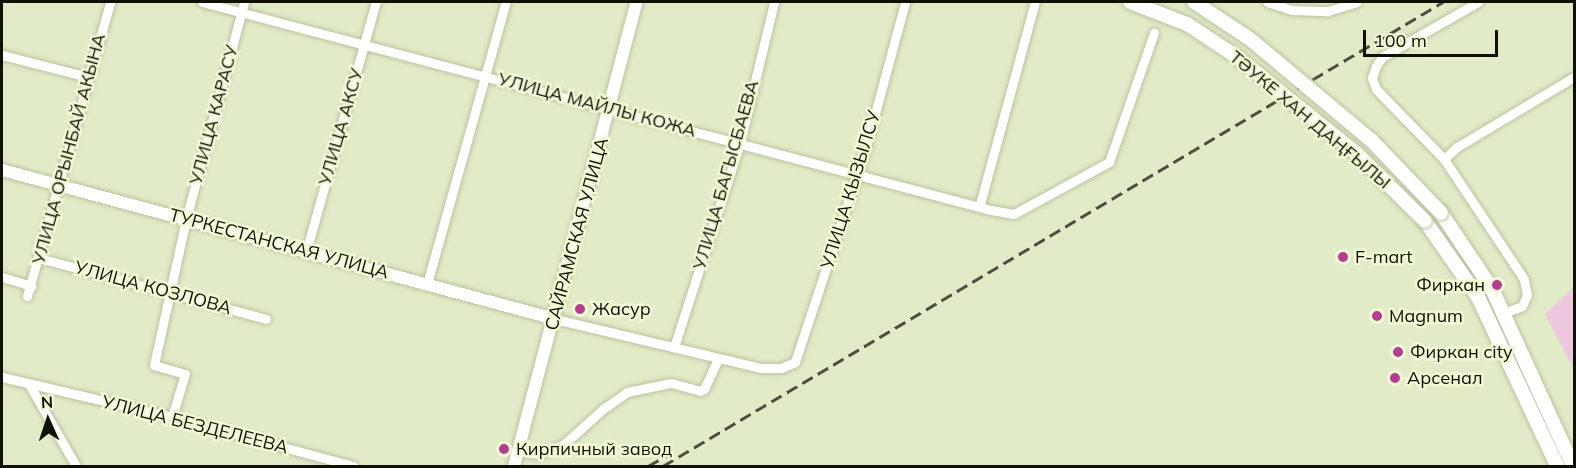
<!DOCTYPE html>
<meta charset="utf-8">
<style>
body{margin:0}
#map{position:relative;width:1576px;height:468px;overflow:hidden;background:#e2ebc7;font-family:Mulish,sans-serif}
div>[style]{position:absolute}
.green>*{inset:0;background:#edc8df}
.roads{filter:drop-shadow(0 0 2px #bbc3a0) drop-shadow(0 0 2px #bbc3a0)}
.street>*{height:9px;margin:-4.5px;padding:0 4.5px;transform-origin:4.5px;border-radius:4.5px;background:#fff}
.secondary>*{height:12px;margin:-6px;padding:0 6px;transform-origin:6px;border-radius:6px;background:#fff}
.primary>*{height:14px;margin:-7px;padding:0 7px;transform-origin:7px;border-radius:7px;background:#fff}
.rail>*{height:3px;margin-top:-1.5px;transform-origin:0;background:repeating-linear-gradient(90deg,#4c503d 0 12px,transparent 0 18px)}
.bridges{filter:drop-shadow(0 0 2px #bbc3a0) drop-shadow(0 0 2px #bbc3a0)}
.primary-bridge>*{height:14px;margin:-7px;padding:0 7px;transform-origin:7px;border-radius:7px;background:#fff}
.dots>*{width:16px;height:16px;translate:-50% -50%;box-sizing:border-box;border:3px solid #f0f8d4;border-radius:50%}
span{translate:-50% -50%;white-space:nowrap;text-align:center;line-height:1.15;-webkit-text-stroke:5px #f0f8d4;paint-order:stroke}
.street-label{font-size:18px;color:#0f1105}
.poi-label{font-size:18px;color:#0f1105}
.left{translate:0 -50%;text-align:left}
.right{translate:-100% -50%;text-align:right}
.frame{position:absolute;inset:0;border:3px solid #0f1105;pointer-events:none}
.north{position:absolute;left:18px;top:390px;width:60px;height:60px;-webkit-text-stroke:4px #f0f8d4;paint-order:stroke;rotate:357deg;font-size:16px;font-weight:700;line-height:24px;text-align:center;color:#0f1105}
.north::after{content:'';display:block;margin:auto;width:21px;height:27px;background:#0f1105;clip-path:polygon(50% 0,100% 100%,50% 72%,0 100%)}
.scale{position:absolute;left:1363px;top:30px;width:135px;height:27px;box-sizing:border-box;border:3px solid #0f1105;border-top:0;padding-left:8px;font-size:18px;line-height:21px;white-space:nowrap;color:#0f1105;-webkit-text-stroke:4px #f0f8d4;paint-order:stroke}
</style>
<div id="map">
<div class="green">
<div style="clip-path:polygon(1574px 287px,1574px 370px,1545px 314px)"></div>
</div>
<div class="roads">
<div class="street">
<div style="left:202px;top:2px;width:816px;rotate:14.77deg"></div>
<div style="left:991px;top:210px;width:23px;rotate:10deg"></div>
<div style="left:1014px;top:214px;width:108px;rotate:-28.7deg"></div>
<div style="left:1109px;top:162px;width:137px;rotate:-70.8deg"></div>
<div style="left:1267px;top:2px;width:26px;rotate:18deg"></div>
<div style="left:1292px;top:10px;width:36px;rotate:2deg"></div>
<div style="left:1328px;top:11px;width:30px;rotate:-17deg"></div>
<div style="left:2px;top:55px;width:89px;rotate:14.3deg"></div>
<div style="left:1444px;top:159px;width:98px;rotate:-134.2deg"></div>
<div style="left:1376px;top:89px;width:12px;rotate:-110deg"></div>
<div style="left:1372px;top:78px;width:13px;rotate:-72deg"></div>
<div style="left:1376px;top:66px;width:11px;rotate:-56deg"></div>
<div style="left:1382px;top:57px;width:111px;rotate:-29.8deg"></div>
<div style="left:980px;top:204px;width:209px;rotate:-74.8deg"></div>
<div style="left:306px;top:252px;width:260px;rotate:-74.4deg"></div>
<div style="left:39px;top:258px;width:235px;rotate:15deg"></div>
<div style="left:2px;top:277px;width:31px;rotate:17deg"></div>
<div style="left:427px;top:284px;width:293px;rotate:-74.4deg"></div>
<div style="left:27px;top:296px;width:305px;rotate:-74.2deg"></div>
<div style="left:1503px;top:313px;width:20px;rotate:-20deg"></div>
<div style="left:1522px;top:306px;width:12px;rotate:-66deg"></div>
<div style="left:1527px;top:295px;width:16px;rotate:-101deg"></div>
<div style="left:1524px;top:279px;width:144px;rotate:-123.7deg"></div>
<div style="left:1444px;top:159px;width:18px;rotate:-43deg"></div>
<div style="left:1457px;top:147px;width:136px;rotate:-30.9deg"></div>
<div style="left:555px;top:319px;width:211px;rotate:13.4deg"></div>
<div style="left:760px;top:368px;width:21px"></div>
<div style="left:781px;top:368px;width:15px;rotate:-23deg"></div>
<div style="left:795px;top:362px;width:226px;rotate:-71.7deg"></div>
<div style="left:866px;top:147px;width:150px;rotate:-74.9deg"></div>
<div style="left:674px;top:347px;width:214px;rotate:-72.1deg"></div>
<div style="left:740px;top:143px;width:145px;rotate:-76.4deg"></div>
<div style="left:2px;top:377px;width:175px;rotate:13.2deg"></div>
<div style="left:172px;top:417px;width:188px;rotate:15.1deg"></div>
<div style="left:30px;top:386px;width:92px;rotate:60.1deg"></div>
<div style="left:172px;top:417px;width:45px;rotate:-73.2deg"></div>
<div style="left:185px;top:374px;width:32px;rotate:-164deg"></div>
<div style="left:154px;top:365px;width:149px;rotate:-77.6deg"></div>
<div style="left:186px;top:219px;width:225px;rotate:-75deg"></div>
<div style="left:519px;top:451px;width:20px;rotate:9deg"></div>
<div style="left:539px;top:454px;width:26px;rotate:-21deg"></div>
<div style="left:563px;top:445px;width:54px;rotate:-42deg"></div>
<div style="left:603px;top:409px;width:29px;rotate:-35deg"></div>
<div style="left:627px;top:392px;width:45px;rotate:-11.6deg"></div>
<div style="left:671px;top:383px;width:30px;rotate:15deg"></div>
<div style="left:700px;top:391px;width:4px;rotate:-27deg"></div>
<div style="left:704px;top:389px;width:33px;rotate:-65deg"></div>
</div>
<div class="secondary">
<div style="left:2px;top:170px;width:573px;rotate:15.08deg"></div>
<div style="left:514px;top:466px;width:480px;rotate:-75.2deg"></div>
</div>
<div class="primary">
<div style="left:1441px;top:213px;width:92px;rotate:56.1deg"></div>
<div style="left:1492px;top:289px;width:195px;rotate:65.4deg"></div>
<div style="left:1425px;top:221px;width:93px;rotate:55.1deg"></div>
<div style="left:1478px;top:297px;width:187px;rotate:64.9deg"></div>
</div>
</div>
<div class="rail">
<div style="left:648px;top:466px;width:25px;rotate:-29deg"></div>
<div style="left:663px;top:466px;width:908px;rotate:-30.75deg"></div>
</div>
<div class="bridges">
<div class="primary-bridge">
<div style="left:1130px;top:2px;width:61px;rotate:21.1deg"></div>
<div style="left:1187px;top:24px;width:60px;rotate:33.4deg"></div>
<div style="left:1237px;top:57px;width:154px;rotate:38.9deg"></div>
<div style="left:1357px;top:154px;width:95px;rotate:44.6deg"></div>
<div style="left:1194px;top:2px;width:67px;rotate:33.5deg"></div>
<div style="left:1250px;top:39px;width:158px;rotate:39.9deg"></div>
<div style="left:1371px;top:140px;width:101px;rotate:46.2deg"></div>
</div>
</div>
<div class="dots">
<div style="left:1343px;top:257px;background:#b43d92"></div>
<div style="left:1497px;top:285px;background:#b43d92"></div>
<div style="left:580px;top:309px;background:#b43d92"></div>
<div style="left:1377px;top:316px;background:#b43d92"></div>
<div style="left:1398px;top:352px;background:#b43d92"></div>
<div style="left:1395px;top:378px;background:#b43d92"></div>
<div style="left:504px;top:449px;background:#b43d92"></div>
</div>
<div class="street-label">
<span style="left:597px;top:105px;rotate:15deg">УЛИЦА МАЙЛЫ КОЖА</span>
<span style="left:214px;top:115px;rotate:-75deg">УЛИЦА КАРАСУ</span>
<span style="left:1310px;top:120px;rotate:40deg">ТӘУКЕ ХАН ДАҢҒЫЛЫ</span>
<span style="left:341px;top:127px;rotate:-74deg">УЛИЦА АКСУ</span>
<span style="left:69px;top:149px;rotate:-75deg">УЛИЦА ОРЫНБАЙ АКЫНА</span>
<span style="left:726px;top:175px;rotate:-74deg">УЛИЦА БАГЫСБАЕВА</span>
<span style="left:851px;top:190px;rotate:-73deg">УЛИЦА КЫЗЫЛСУ</span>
<span style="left:577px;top:234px;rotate:-75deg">САЙРАМСКАЯ УЛИЦА</span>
<span style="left:279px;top:244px;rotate:15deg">ТУРКЕСТАНСКАЯ УЛИЦА</span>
<span style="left:153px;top:288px;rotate:15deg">УЛИЦА КОЗЛОВА</span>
<span style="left:195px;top:425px;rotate:14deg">УЛИЦА БЕЗДЕЛЕЕВА</span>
</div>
<div class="poi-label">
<span class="left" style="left:1355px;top:257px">F-mart</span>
<span class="right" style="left:1485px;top:285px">Фиркан</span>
<span class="left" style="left:592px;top:309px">Жасур</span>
<span class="left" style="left:1389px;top:316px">Magnum</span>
<span class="left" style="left:1410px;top:352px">Фиркан city</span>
<span class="left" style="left:1407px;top:378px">Арсенал</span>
<span class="left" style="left:516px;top:449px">Кирпичный завод</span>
</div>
<div class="frame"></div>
<div class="north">N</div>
<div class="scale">100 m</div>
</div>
